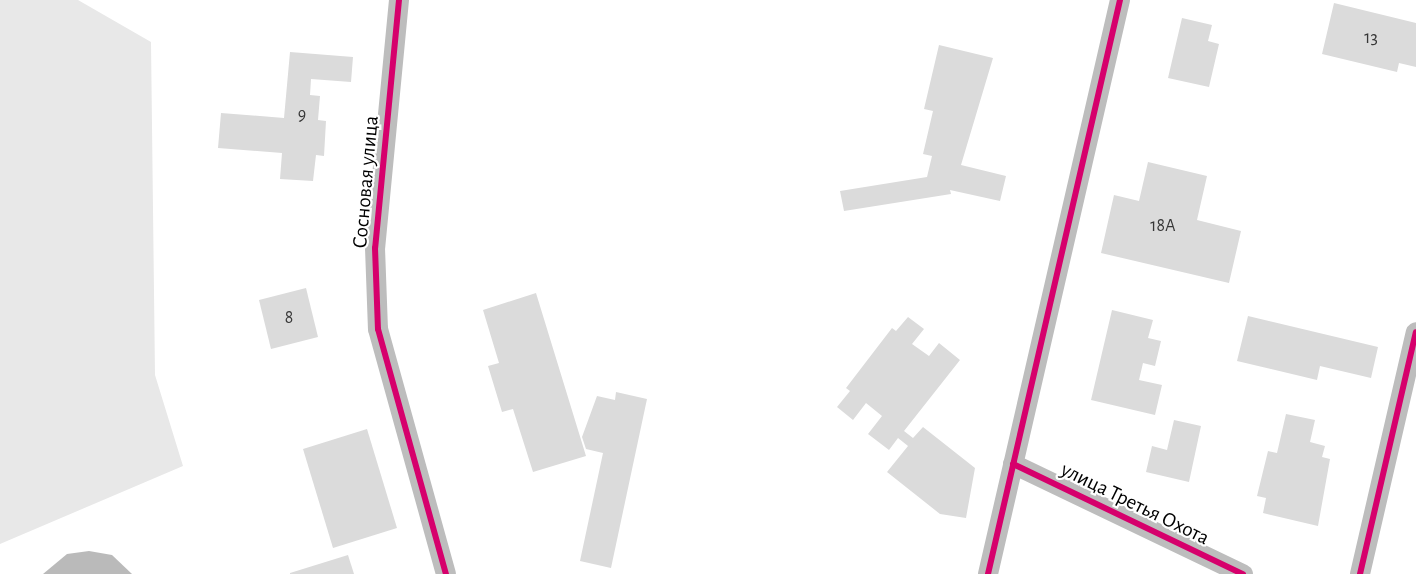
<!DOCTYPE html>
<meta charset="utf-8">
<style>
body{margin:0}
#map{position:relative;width:1416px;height:574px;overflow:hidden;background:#fff;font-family:"Alegreya Sans",sans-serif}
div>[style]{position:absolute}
.green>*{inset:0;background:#e8e8e8}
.water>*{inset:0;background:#bababa}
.building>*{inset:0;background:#dbdbdb}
.minor>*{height:20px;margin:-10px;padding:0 10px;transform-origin:10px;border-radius:10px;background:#bdbdbd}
.cycleway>*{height:6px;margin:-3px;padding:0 3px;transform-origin:3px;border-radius:3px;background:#d6006c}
span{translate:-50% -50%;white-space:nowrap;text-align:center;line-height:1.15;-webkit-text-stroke:4.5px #fff;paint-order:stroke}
.number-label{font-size:18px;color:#373737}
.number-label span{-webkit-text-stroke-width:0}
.street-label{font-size:21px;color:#000}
</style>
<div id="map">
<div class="green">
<div style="clip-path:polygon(0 0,78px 0,151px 42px,155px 375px,183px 466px,0 544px)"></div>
</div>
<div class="water">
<div style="clip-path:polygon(89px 551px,112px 555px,132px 574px,43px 574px,67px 554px)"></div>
</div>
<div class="building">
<div style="clip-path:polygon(1334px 3px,1416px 23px,1416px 67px,1399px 63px,1397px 72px,1322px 54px)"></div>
<div style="clip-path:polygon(1182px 18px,1212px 25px,1208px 41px,1219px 44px,1209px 87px,1168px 78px)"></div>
<div style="clip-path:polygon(939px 45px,993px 58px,961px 165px,1006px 176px,1000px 201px,950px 190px,951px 194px,844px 211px,840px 191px,927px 177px,932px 156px,923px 154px,933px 111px,924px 109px)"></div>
<div style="clip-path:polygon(290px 52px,353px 57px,351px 82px,311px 79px,310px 95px,320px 96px,318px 120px,326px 121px,324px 156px,316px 155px,313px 181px,280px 179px,282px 153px,218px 148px,221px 113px,284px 118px)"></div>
<div style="clip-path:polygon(1148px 162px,1207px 176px,1197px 220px,1241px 231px,1229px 283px,1101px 253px,1114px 195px,1139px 201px)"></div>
<div style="clip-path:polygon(306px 288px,318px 337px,271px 349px,259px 300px)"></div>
<div style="clip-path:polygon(536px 293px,586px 456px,533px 472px,513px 409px,502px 412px,488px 366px,499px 363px,483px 310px)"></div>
<div style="clip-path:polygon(1112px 310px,1153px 320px,1148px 338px,1161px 341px,1155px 366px,1143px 363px,1139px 380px,1162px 385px,1155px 415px,1091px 400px)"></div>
<div style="clip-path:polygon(1248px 316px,1378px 347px,1371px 378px,1320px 366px,1317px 380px,1237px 361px)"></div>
<div style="clip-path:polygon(908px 317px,924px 329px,912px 344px,929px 356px,939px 343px,960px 360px,904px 431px,913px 438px,923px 427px,975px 468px,966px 518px,940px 514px,887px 472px,908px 446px,898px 438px,889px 450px,868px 434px,882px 416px,866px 403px,853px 420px,837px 407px,850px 391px,846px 388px,892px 328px,896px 331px)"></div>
<div style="clip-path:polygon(616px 392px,647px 399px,611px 568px,580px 561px,603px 453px,586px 449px,582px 437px,597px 396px,615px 400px)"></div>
<div style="clip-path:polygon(1286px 414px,1315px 420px,1310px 442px,1325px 446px,1322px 457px,1330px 459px,1318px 526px,1263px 513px,1266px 498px,1257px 496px,1268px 451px,1277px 453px)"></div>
<div style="clip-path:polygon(1174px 420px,1201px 426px,1189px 482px,1146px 472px,1152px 446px,1167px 450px)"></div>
<div style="clip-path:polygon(367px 429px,397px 528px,333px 548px,303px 449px)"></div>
<div style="clip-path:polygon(348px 555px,354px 574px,290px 574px,290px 573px)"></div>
</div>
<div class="minor">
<div style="left:399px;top:0;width:249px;rotate:95.5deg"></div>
<div style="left:375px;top:248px;width:81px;rotate:87.9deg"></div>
<div style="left:378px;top:329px;width:254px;rotate:74.5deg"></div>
<div style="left:1013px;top:464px;width:255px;rotate:25.6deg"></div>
<div style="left:988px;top:574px;width:589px;rotate:-77.05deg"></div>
<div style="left:1360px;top:574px;width:248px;rotate:-77deg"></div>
</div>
<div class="cycleway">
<div style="left:399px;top:0;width:249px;rotate:95.5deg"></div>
<div style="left:375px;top:248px;width:81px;rotate:87.9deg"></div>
<div style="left:378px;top:329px;width:254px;rotate:74.5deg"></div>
<div style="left:1013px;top:464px;width:255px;rotate:25.6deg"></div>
<div style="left:988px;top:574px;width:589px;rotate:-77.05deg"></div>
<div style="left:1360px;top:574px;width:248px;rotate:-77deg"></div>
</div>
<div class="number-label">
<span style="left:1371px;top:38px">13</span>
<span style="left:302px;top:115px">9</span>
<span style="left:1163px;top:226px">18А</span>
<span style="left:289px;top:318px">8</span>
</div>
<div class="street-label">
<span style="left:366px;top:182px;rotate:-85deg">Сосновая улица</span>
<span style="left:1135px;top:504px;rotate:26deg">улица Третья Охота</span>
</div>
</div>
